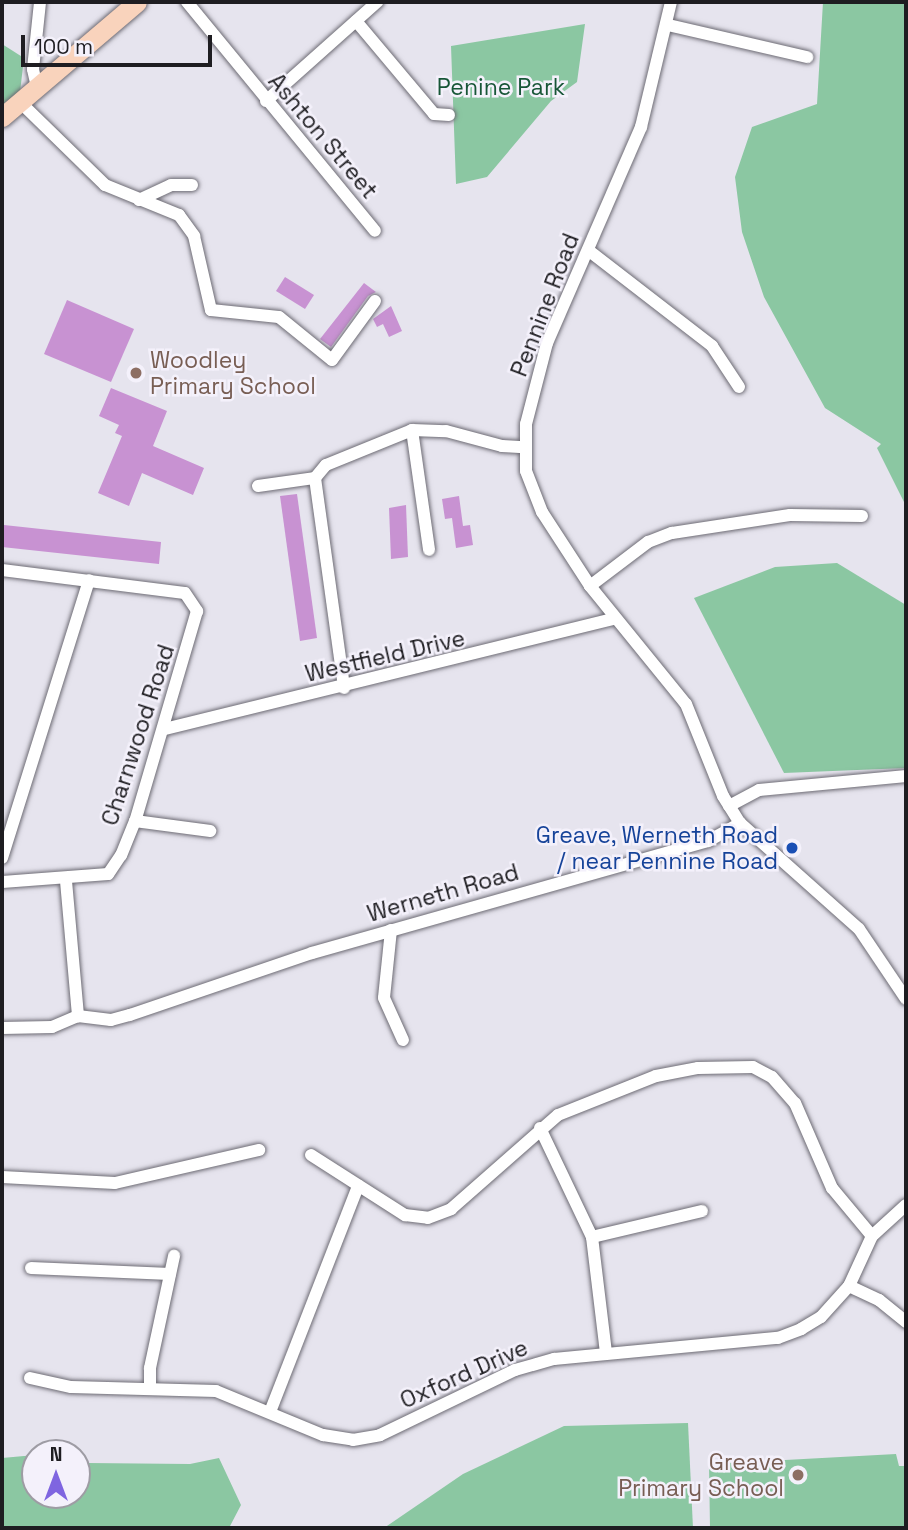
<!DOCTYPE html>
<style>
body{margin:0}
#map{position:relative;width:908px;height:1530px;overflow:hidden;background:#e6e4ee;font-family:"Space Grotesk",sans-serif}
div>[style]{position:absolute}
.green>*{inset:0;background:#8bc7a2}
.building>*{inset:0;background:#c892d2}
.roads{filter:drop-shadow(0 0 2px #6d6b74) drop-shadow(0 0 2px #6d6b74)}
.minor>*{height:12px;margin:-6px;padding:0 6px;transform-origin:6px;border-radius:6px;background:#fff}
.primary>*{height:19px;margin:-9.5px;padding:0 9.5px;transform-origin:9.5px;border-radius:9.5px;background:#f9d3bc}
.dots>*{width:19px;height:19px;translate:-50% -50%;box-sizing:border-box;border:4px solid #f4f1fb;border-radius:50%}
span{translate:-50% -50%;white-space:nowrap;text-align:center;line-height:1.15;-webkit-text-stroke:5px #f4f1fb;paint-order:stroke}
.park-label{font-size:23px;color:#175637}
.street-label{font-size:23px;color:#1e1d21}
.education-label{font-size:23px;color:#785e54}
.left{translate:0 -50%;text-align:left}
.right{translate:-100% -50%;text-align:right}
.transit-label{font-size:23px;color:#164399}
.frame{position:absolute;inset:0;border:4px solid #1e1d21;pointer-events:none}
.north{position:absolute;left:21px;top:1439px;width:70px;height:70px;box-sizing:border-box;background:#f4f1fb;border:2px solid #9e9ca4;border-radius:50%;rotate:0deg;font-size:19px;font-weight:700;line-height:28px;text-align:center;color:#1e1d21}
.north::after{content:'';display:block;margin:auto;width:24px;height:32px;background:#7f65e0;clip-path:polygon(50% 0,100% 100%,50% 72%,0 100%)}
.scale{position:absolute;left:21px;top:35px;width:191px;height:32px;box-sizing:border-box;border:4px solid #1e1d21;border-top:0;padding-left:9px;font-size:21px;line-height:24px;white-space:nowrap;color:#1e1d21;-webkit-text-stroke:5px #f4f1fb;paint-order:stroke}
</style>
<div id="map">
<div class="green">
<div style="clip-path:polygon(823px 2px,906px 2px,906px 506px,877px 448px,881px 444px,825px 408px,764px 297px,742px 232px,735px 177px,752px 127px,817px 104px)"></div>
<div style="clip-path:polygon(585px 24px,577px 82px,551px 101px,487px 177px,456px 184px,451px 46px)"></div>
<div style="clip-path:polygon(2px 44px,24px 58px,20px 92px,2px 105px)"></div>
<div style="clip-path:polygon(837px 563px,906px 605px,906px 768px,784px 773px,694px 598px,775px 567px)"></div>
<div style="clip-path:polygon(688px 1423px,693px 1528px,384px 1528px,463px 1474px,564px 1426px)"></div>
<div style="clip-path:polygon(77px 1453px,87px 1463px,190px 1464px,219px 1458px,241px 1505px,229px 1528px,2px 1528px,2px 1458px,35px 1455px,35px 1495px,77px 1495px)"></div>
<div style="clip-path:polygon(896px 1454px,899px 1466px,906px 1466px,906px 1528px,710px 1528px,709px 1464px)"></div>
</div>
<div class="building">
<div style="clip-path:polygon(285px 277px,314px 295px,305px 309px,276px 291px)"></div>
<div style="clip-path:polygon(364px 283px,376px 292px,368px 296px,331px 347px,320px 339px)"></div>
<div style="clip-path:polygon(67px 300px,134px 329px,111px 382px,44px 354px)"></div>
<div style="clip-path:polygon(391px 306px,402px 331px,389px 337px,383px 324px,377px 327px,373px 319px)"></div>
<div style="clip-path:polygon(111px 388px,167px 411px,153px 446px,204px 468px,193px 495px,142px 473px,129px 506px,98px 493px,122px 436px,115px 433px,119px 425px,99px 416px)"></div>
<div style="clip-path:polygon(297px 494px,317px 638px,300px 641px,280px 496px)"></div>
<div style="clip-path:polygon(459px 496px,463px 526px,470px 525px,473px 545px,456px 548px,452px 518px,445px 519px,442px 499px)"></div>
<div style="clip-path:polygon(406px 505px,408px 557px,391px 559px,389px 508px)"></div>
<div style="clip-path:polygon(4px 525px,161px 542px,159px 564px,2px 547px)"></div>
</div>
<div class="roads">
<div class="minor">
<div style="left:187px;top:2px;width:296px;rotate:50.6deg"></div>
<div style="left:671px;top:2px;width:129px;rotate:103.5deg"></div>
<div style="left:641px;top:127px;width:236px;rotate:113.5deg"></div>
<div style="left:547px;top:343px;width:84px;rotate:104.5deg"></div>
<div style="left:526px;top:424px;width:47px;rotate:90deg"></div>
<div style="left:526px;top:471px;width:44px;rotate:68.7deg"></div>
<div style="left:542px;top:512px;width:88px;rotate:57deg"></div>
<div style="left:590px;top:586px;width:152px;rotate:50.9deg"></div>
<div style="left:686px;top:704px;width:99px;rotate:68.1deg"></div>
<div style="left:723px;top:796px;width:32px;rotate:58deg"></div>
<div style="left:740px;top:823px;width:159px;rotate:41.7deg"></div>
<div style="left:859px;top:929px;width:84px;rotate:56.1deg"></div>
<div style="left:356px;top:21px;width:121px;rotate:50deg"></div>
<div style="left:434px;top:114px;width:15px;rotate:4deg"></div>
<div style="left:668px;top:25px;width:143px;rotate:13deg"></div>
<div style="left:37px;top:87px;width:18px;rotate:-103deg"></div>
<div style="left:33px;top:69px;width:67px;rotate:-84deg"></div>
<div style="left:266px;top:101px;width:149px;rotate:-41.7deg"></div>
<div style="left:20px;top:102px;width:119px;rotate:44.3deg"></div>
<div style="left:105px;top:185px;width:80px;rotate:22.1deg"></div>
<div style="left:179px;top:215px;width:26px;rotate:54deg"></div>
<div style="left:194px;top:236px;width:76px;rotate:77.1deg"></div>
<div style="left:211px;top:310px;width:68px;rotate:5.9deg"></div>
<div style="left:279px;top:317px;width:68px;rotate:39.1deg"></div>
<div style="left:332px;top:360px;width:73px;rotate:-53.9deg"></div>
<div style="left:139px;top:200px;width:35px;rotate:-25deg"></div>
<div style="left:171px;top:185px;width:21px"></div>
<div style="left:588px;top:250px;width:157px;rotate:37.7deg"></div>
<div style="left:712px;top:346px;width:49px;rotate:56.6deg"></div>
<div style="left:412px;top:430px;width:121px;rotate:81.9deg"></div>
<div style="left:315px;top:478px;width:212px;rotate:82.1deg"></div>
<div style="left:258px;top:486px;width:58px;rotate:-8deg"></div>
<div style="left:315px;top:478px;width:17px;rotate:-50deg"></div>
<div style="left:326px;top:465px;width:93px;rotate:-22.1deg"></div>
<div style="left:412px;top:430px;width:34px;rotate:2deg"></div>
<div style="left:446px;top:431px;width:58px;rotate:15deg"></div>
<div style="left:502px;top:446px;width:22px;rotate:3deg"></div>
<div style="left:2px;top:570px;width:184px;rotate:7.2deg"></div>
<div style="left:185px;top:593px;width:22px;rotate:56deg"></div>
<div style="left:197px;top:611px;width:219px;rotate:106.4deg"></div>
<div style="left:135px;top:821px;width:37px;rotate:112deg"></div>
<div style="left:121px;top:855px;width:23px;rotate:124deg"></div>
<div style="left:108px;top:874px;width:106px;rotate:175.7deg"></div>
<div style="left:590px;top:586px;width:73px;rotate:-37.2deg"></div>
<div style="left:648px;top:542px;width:26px;rotate:-21deg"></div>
<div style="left:672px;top:533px;width:119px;rotate:-8.7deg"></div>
<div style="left:790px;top:515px;width:72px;rotate:0.8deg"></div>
<div style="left:165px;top:729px;width:462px;rotate:-13.8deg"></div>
<div style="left:729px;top:806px;width:34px;rotate:-28deg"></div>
<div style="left:759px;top:790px;width:148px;rotate:-5.4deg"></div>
<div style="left:135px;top:821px;width:76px;rotate:7.6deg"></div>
<div style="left:2px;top:858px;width:291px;rotate:-72.6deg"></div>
<div style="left:66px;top:881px;width:136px;rotate:84.9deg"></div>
<div style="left:391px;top:930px;width:68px;rotate:95.9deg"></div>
<div style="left:384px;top:998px;width:46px;rotate:65.7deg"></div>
<div style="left:2px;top:1028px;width:50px;rotate:-1.1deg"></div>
<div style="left:52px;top:1027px;width:28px;rotate:-23deg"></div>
<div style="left:78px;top:1016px;width:33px;rotate:7deg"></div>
<div style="left:111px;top:1020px;width:20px;rotate:-15deg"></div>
<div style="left:130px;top:1015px;width:192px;rotate:-18.8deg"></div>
<div style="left:312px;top:953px;width:412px;rotate:-15.8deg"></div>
<div style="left:708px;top:841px;width:37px;rotate:-29deg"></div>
<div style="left:540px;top:1128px;width:121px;rotate:64.5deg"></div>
<div style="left:592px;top:1237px;width:116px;rotate:83.1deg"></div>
<div style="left:311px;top:1155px;width:112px;rotate:32.6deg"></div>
<div style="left:405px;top:1215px;width:23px;rotate:7deg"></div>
<div style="left:428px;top:1218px;width:25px;rotate:-21deg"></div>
<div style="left:451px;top:1209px;width:142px;rotate:-41.3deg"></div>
<div style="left:558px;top:1115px;width:105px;rotate:-21.7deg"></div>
<div style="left:656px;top:1076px;width:43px;rotate:-10.8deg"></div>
<div style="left:698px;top:1068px;width:55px;rotate:-1deg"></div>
<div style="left:753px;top:1067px;width:21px;rotate:28deg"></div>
<div style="left:772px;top:1077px;width:35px;rotate:49deg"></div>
<div style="left:795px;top:1103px;width:93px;rotate:66.5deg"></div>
<div style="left:832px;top:1188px;width:62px;rotate:50.2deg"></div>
<div style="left:2px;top:1177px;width:113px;rotate:3deg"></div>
<div style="left:115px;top:1183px;width:148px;rotate:-12.9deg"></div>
<div style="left:592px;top:1237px;width:113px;rotate:-13.3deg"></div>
<div style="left:31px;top:1268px;width:139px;rotate:2.5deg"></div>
<div style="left:849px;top:1286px;width:33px;rotate:25deg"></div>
<div style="left:879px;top:1300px;width:35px;rotate:39deg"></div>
<div style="left:30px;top:1378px;width:42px;rotate:12.4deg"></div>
<div style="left:71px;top:1387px;width:145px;rotate:1.6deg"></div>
<div style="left:216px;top:1391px;width:116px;rotate:22.4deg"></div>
<div style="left:323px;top:1435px;width:30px;rotate:9deg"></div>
<div style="left:353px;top:1440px;width:27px;rotate:-10deg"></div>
<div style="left:380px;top:1435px;width:150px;rotate:-25.7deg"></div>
<div style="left:515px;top:1370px;width:41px;rotate:-15.8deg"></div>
<div style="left:554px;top:1359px;width:225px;rotate:-5.4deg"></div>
<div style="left:778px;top:1338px;width:25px;rotate:-21deg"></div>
<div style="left:801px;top:1329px;width:23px;rotate:-31deg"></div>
<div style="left:821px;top:1317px;width:42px;rotate:-47.9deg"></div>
<div style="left:849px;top:1286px;width:55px;rotate:-65.3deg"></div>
<div style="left:872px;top:1236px;width:46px;rotate:-42.4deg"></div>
<div style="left:150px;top:1389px;width:21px;rotate:-90deg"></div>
<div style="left:150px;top:1368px;width:115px;rotate:-77.9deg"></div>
<div style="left:270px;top:1412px;width:243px;rotate:-68.7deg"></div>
</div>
<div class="primary">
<div style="left:2px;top:117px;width:177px;rotate:-40.4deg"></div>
</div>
</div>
<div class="dots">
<div style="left:136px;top:373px;background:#8d6e63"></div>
<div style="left:792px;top:848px;background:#1a4fb4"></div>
<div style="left:798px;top:1475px;background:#8d6e63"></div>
</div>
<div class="park-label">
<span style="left:501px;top:87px">Penine Park</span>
</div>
<div class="street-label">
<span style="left:323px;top:136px;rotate:50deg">Ashton Street</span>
<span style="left:545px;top:305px;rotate:-69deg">Pennine Road</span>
<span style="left:385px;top:656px;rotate:-13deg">Westfield Drive</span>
<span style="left:138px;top:735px;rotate:-72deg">Charnwood Road</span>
<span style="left:443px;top:893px;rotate:-16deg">Werneth Road</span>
<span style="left:464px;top:1374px;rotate:-24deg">Oxford Drive</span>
</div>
<div class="education-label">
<span class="left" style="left:150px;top:373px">Woodley<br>Primary School</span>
<span class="right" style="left:784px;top:1475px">Greave<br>Primary School</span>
</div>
<div class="transit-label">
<span class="right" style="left:778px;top:848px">Greave, Werneth Road<br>/ near Pennine Road</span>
</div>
<div class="frame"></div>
<div class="north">N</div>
<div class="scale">100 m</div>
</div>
